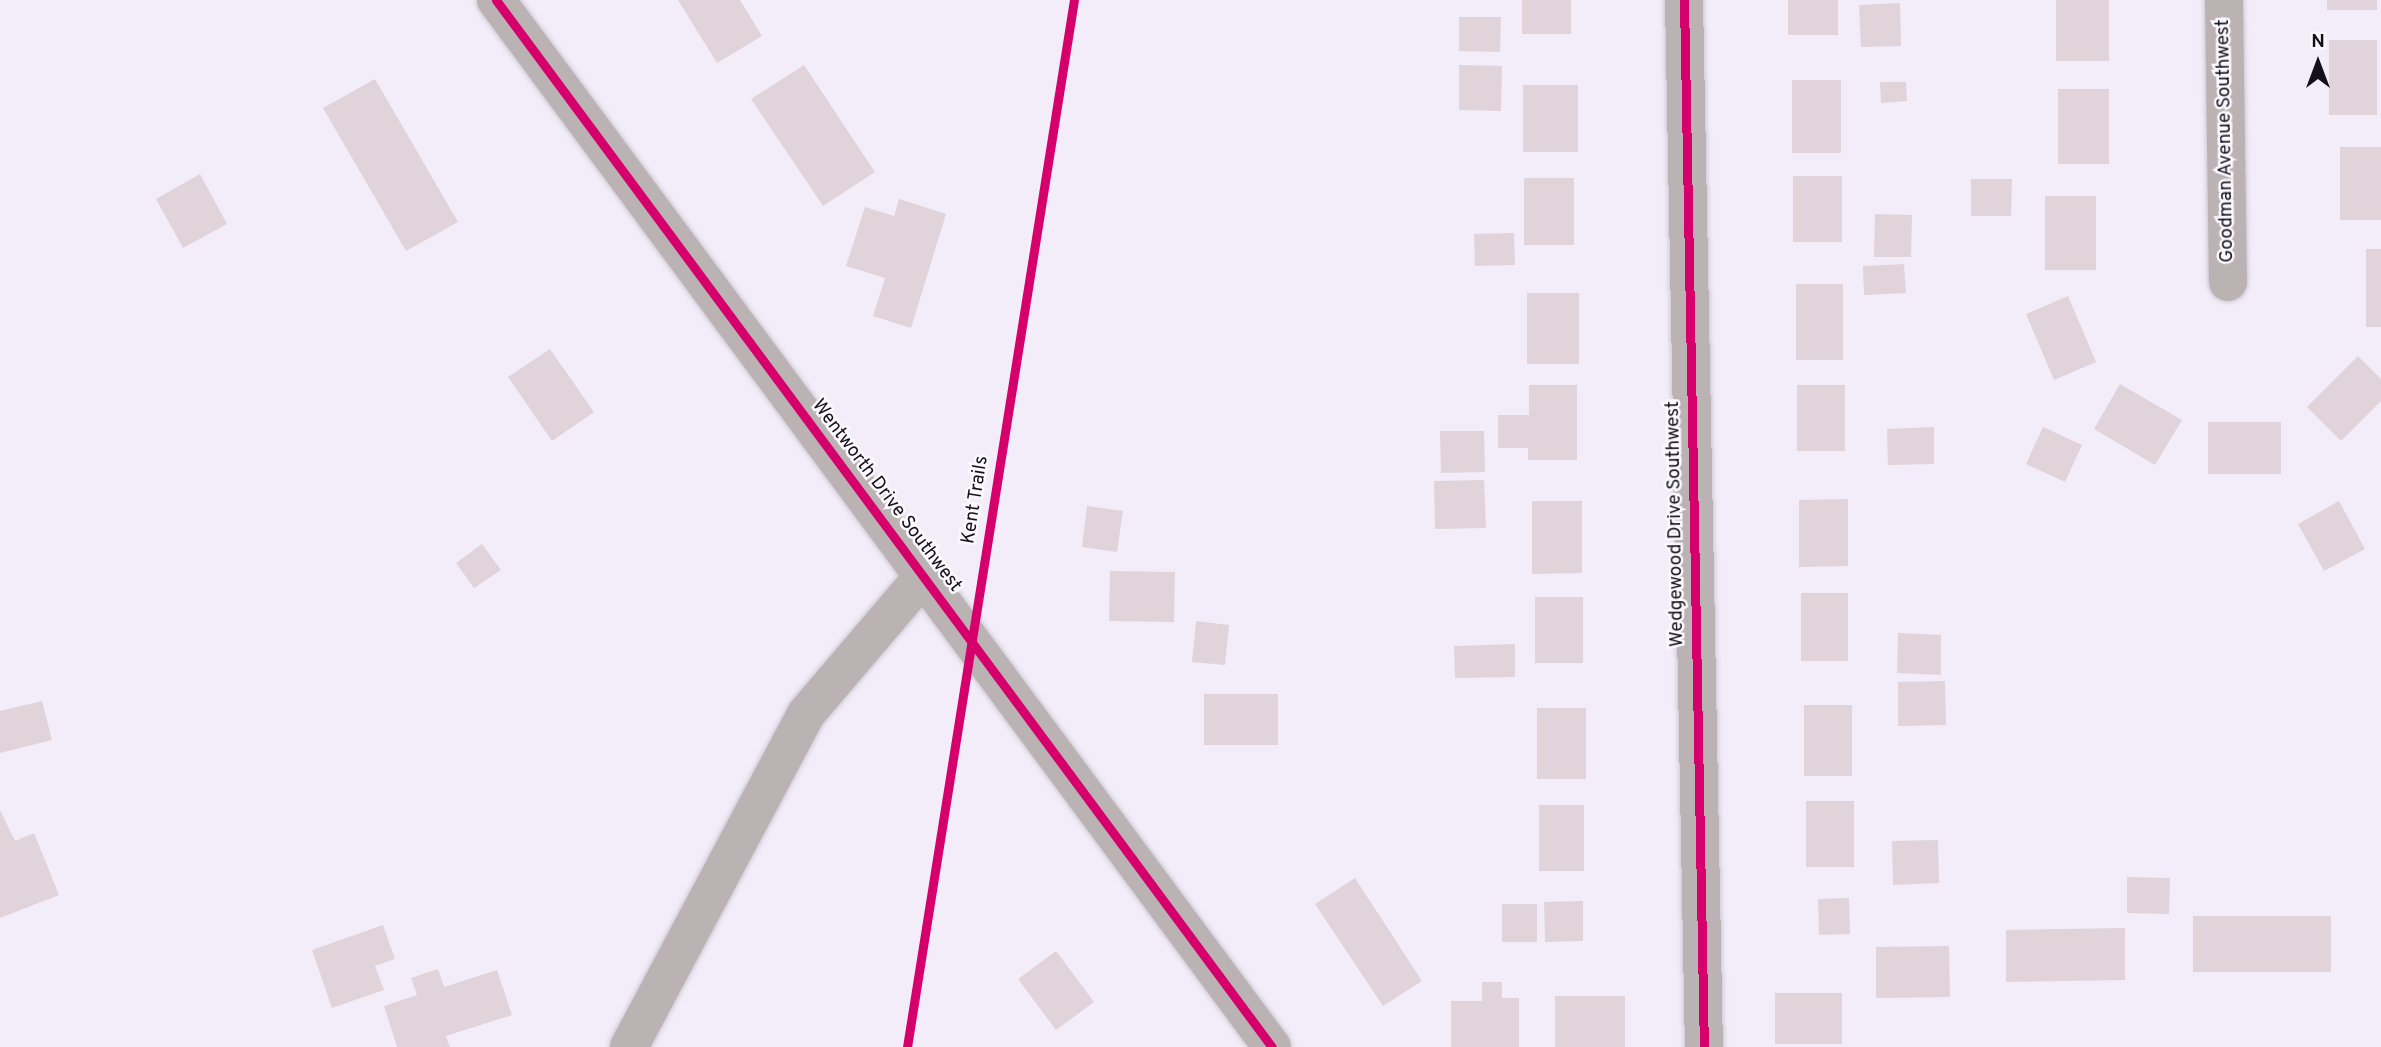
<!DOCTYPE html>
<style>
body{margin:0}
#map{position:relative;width:2381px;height:1047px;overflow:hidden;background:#f2edf9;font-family:Overpass,sans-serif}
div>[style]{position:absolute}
.building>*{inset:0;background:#e0d4da}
.roads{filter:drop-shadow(0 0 2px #cecad4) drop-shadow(0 0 2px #cecad4)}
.minor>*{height:38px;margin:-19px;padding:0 19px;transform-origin:19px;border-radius:19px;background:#bbb2b3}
.cycleway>*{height:9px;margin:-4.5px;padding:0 4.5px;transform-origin:4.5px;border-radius:4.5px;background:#d6006c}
span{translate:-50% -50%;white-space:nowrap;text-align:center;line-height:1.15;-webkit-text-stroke:5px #fbf8fe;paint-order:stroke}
.street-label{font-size:19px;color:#141019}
.north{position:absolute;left:2283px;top:28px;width:70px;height:70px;-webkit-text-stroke:5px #fbf8fe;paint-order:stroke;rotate:0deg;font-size:19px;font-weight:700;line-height:28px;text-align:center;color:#141019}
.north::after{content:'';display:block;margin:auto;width:24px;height:32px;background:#141019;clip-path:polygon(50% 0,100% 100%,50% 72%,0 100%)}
</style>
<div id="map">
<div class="building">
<div style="clip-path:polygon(678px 0,740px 0,762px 36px,717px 63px)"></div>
<div style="clip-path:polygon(1522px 0,1571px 0,1571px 34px,1522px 34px)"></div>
<div style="clip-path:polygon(1788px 0,1838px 0,1838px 35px,1788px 35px)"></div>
<div style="clip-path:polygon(2056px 0,2109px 0,2109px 61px,2056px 61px)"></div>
<div style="clip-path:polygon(2327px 0,2377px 0,2377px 10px,2327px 10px)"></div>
<div style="clip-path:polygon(1900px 3px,1901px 46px,1861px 47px,1859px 5px)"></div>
<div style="clip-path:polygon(1459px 17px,1501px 17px,1500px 52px,1459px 51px)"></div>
<div style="clip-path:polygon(2329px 40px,2377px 40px,2377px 115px,2329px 115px)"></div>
<div style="clip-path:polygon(804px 65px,875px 172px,823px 206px,751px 99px)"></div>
<div style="clip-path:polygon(1459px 65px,1502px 66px,1501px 111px,1459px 110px)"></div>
<div style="clip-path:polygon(375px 79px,458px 222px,406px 251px,323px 108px)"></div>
<div style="clip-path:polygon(1792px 80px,1841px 80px,1841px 153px,1792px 153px)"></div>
<div style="clip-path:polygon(1880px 82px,1906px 82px,1907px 101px,1881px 103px)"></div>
<div style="clip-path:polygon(1523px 85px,1578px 85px,1578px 152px,1523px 152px)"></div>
<div style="clip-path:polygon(2058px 89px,2109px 89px,2109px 164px,2058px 164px)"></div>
<div style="clip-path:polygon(2340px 147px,2381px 147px,2381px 220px,2340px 220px)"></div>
<div style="clip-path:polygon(200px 174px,227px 224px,183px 248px,156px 199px)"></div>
<div style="clip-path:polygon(1793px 176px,1842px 176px,1842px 242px,1793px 242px)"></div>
<div style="clip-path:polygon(1524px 178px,1574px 178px,1574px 245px,1524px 245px)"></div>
<div style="clip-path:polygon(1971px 179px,2012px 179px,2011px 216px,1971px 216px)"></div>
<div style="clip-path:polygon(2045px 196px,2096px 196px,2096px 270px,2045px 270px)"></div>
<div style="clip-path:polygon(899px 199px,946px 214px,911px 328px,873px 316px,885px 278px,846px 266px,865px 207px,894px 216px)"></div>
<div style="clip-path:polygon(1875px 214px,1912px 215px,1911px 257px,1874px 257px)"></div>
<div style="clip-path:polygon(1514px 233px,1515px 265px,1475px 266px,1474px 234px)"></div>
<div style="clip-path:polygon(2366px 249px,2381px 249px,2381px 327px,2366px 327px)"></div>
<div style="clip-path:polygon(1904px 264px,1906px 293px,1864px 295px,1863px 266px)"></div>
<div style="clip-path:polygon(1796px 284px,1843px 284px,1843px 360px,1796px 360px)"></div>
<div style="clip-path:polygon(1527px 293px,1579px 293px,1579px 364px,1527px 364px)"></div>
<div style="clip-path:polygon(2068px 296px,2096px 362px,2054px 380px,2026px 314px)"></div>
<div style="clip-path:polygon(550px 349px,594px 412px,552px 441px,508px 377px)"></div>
<div style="clip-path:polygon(2358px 356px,2381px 379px,2381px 401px,2341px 441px,2307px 407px)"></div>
<div style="clip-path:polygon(2120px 384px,2182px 420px,2155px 465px,2094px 429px)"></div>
<div style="clip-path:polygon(1529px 385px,1577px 385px,1577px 460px,1528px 460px,1528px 448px,1498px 448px,1498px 415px,1529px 415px)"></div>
<div style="clip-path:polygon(1797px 385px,1845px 385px,1845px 451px,1797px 451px)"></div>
<div style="clip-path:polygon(2208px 422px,2281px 422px,2281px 474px,2208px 474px)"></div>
<div style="clip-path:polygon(1934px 427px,1934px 464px,1888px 465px,1887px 429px)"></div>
<div style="clip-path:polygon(2043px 427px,2082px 445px,2065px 482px,2026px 464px)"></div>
<div style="clip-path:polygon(1440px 431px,1484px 431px,1485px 472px,1441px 473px)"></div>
<div style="clip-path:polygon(1484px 480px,1486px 528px,1435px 529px,1434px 481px)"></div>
<div style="clip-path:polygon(1848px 499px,1848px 566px,1799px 567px,1799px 500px)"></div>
<div style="clip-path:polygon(1532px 501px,1582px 501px,1582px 573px,1532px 574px)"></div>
<div style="clip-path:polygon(2339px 501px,2365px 549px,2324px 571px,2298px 524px)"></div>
<div style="clip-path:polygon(1087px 506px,1123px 511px,1117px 552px,1082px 547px)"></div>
<div style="clip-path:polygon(482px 544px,501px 570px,474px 588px,456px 563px)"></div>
<div style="clip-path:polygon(1110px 571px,1175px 572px,1174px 622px,1109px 621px)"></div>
<div style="clip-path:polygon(1801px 593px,1848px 593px,1848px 661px,1801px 661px)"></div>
<div style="clip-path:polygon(1535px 597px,1583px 597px,1583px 663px,1535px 663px)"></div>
<div style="clip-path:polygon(1196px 621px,1229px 625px,1225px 665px,1192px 662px)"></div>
<div style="clip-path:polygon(1898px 633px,1941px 635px,1941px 675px,1897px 673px)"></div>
<div style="clip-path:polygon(1515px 644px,1515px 677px,1455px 678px,1454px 646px)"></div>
<div style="clip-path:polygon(1945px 681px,1946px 725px,1898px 726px,1898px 682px)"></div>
<div style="clip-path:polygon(1204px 694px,1278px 694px,1278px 745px,1204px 745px)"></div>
<div style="clip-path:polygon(42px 701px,52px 740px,0 753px,0 711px)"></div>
<div style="clip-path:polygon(1804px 705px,1852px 705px,1852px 776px,1804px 776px)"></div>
<div style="clip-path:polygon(1537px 708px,1586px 708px,1586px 779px,1537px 779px)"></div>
<div style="clip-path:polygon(1806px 801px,1854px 801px,1854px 867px,1806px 867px)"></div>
<div style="clip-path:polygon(1539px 805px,1584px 805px,1584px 871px,1539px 871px)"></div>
<div style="clip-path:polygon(0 810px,15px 841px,34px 833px,59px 895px,0 918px)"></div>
<div style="clip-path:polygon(1938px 840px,1939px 883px,1893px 885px,1892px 841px)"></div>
<div style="clip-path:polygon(2127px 877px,2170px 878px,2169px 914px,2127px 913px)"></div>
<div style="clip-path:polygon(1355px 878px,1422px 981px,1383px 1006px,1315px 904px)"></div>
<div style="clip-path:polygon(1849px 898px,1850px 934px,1819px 935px,1818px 899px)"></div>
<div style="clip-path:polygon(1583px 901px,1583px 941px,1545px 942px,1544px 902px)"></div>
<div style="clip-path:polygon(1502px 904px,1537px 904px,1537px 942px,1502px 942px)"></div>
<div style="clip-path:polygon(2193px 916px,2331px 916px,2331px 972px,2193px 972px)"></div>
<div style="clip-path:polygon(383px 925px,395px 959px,375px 966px,384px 990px,332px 1008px,312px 950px)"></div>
<div style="clip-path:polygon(2125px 928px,2125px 980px,2006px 982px,2006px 930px)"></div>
<div style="clip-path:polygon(1949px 946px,1950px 997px,1876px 998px,1876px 947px)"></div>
<div style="clip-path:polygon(1056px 951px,1094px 1002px,1056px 1030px,1018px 979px)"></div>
<div style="clip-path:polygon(438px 969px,444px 987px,497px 970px,512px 1015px,446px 1036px,450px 1047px,397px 1047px,384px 1006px,417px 995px,411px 978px)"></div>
<div style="clip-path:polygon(1482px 982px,1502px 982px,1502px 998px,1519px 998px,1519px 1047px,1451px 1047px,1451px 1001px,1482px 1001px)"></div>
<div style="clip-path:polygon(1775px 993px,1842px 993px,1842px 1044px,1775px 1044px)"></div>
<div style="clip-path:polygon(1555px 996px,1625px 996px,1625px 1047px,1555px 1047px)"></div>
</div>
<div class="roads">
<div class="minor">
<div style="left:496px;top:0;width:1303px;rotate:53.46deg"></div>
<div style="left:1684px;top:0;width:1047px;rotate:88.91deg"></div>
<div style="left:2224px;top:0;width:282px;rotate:89.2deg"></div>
<div style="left:629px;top:1047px;width:377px;rotate:-62deg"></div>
<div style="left:806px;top:714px;width:177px;rotate:-49.6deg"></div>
</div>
</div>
<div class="cycleway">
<div style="left:496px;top:0;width:1303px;rotate:53.46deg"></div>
<div style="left:1684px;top:0;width:1047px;rotate:88.91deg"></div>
<div style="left:907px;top:1047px;width:1060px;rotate:-80.94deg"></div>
</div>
<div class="street-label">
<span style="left:2226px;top:141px;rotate:-91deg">Goodman Avenue Southwest</span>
<span style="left:886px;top:496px;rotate:53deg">Wentworth Drive Southwest</span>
<span style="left:976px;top:500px;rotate:-81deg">Kent Trails</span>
<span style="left:1676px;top:524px;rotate:-91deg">Wedgewood Drive Southwest</span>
</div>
<div class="north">N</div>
</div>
